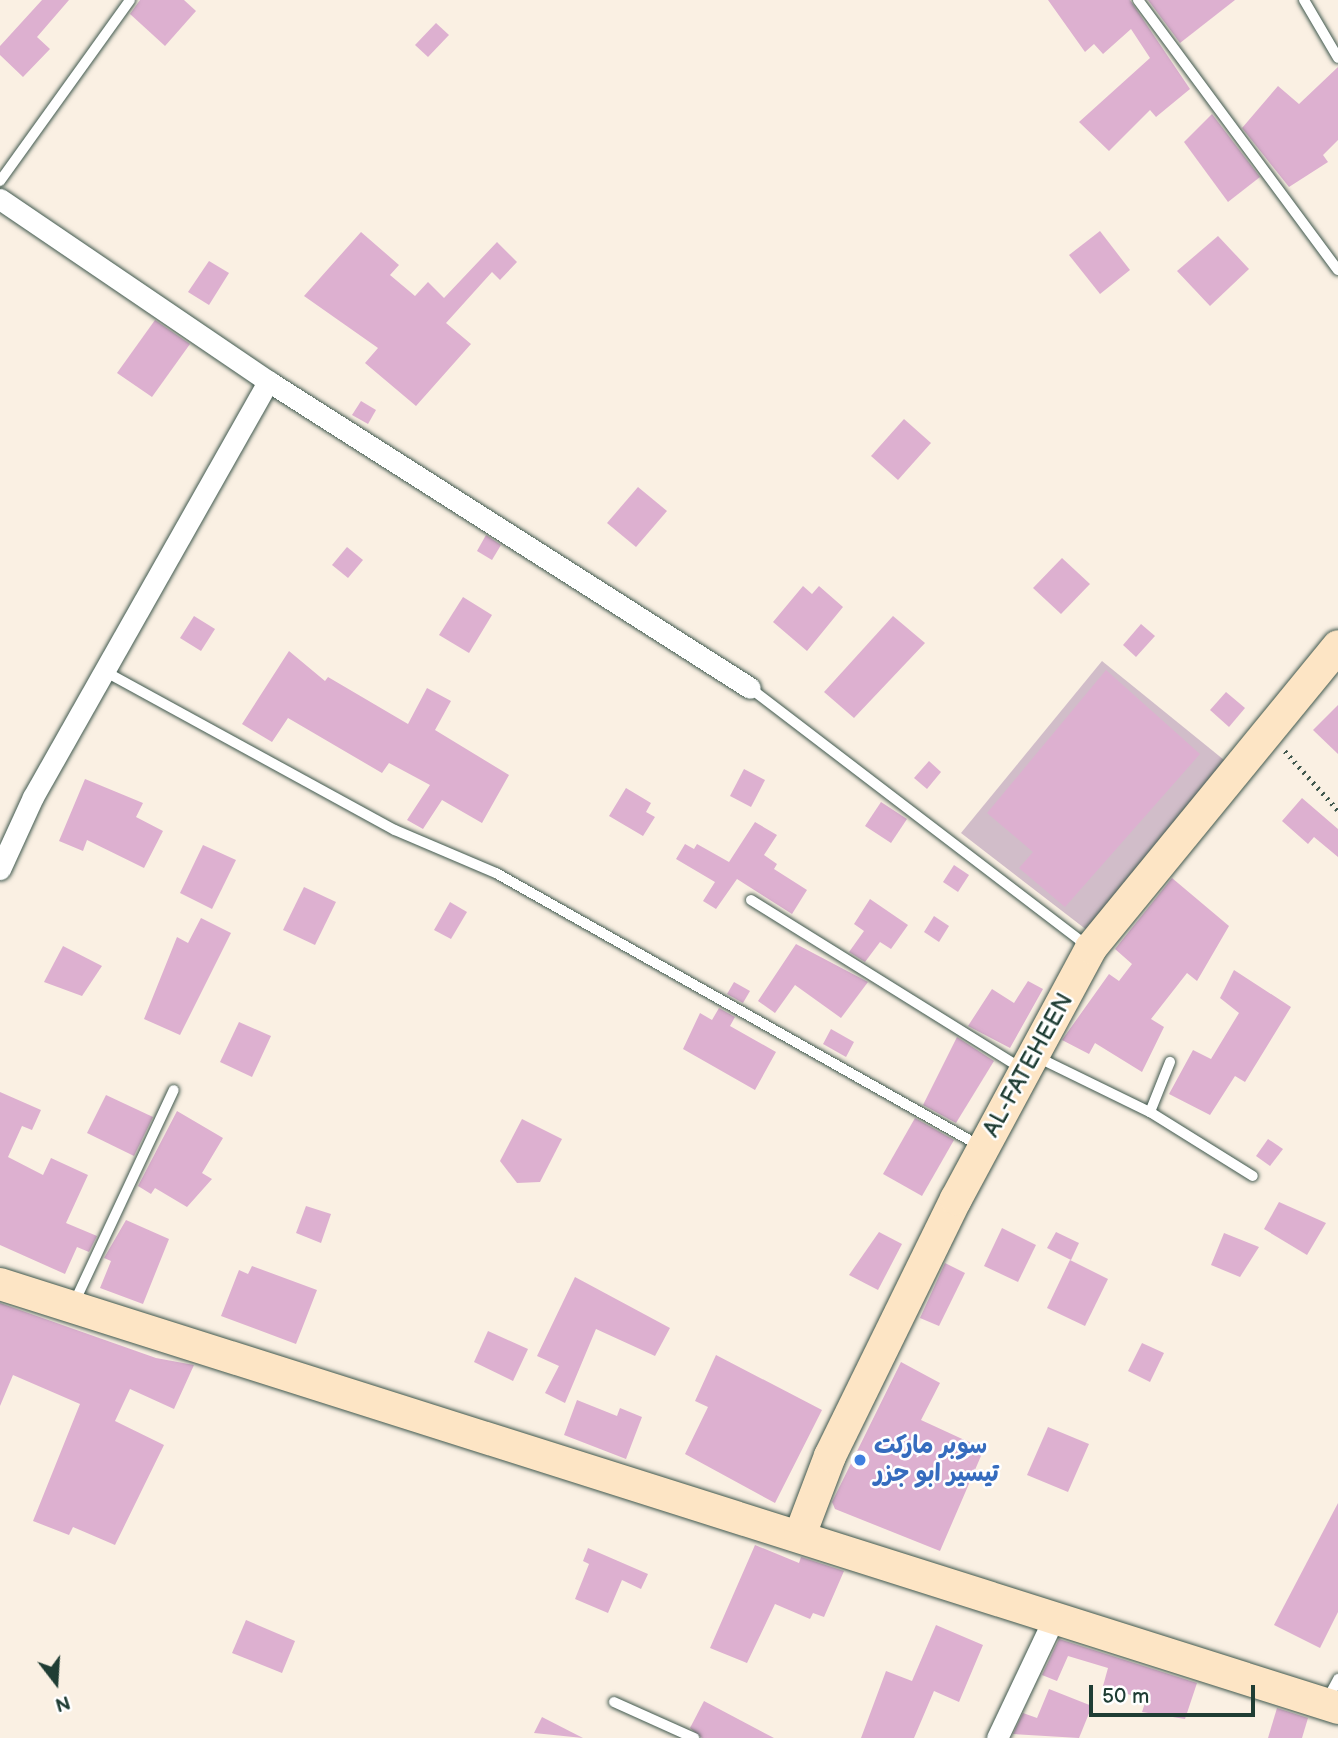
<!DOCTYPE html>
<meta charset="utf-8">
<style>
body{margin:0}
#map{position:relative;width:1338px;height:1738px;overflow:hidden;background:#faf0e3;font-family:"Balsamiq Sans","Playpen Sans Arabic",sans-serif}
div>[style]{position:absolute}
.industrial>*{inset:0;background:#d1bdc9}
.building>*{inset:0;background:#ddb0d0}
.path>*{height:4.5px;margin-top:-2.25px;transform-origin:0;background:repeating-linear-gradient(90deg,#40584e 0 2px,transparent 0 7px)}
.roads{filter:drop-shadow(0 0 2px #40584e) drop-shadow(0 0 2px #40584e)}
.lane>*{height:10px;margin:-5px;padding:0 5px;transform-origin:5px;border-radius:5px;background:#fff}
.street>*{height:21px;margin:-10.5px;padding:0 10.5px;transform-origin:10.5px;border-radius:10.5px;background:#fff}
.secondary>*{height:32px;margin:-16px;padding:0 16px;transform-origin:16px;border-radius:16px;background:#fde5c5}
.dots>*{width:19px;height:19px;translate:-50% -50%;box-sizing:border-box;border:4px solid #fff;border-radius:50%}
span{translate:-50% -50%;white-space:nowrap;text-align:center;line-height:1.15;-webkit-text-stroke:5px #fff;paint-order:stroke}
.street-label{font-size:24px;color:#1f3d34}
.shop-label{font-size:24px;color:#366cbe;font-weight:700}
.left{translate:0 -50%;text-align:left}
.north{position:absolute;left:21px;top:1647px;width:70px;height:70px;-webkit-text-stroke:5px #fff;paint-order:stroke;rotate:163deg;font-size:19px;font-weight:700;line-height:28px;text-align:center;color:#1f3d34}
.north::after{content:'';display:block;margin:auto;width:24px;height:32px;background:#1f3d34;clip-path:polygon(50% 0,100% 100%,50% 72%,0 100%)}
.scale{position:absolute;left:1089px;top:1685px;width:166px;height:32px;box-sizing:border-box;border:4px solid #1f3d34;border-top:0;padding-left:9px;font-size:21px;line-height:24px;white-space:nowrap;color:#1f3d34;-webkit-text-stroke:5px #fff;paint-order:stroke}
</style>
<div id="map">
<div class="industrial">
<div style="clip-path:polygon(1102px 661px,1229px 764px,1092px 934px,961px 833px)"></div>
</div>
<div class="building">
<div style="clip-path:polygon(42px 0,69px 0,37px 37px,50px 49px,23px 77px,0 55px,0 46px)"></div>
<div style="clip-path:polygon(140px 0,184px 0,196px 11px,165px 46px,130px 14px)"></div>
<div style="clip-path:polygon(1048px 0,1130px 0,1190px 89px,1156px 117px,1150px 110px,1109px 151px,1079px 122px,1150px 58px,1131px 29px,1103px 54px,1094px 44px,1085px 52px)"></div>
<div style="clip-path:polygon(1148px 0,1235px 0,1180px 43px)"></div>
<div style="clip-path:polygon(436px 23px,449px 35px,428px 57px,415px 45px)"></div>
<div style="clip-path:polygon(1338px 67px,1338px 140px,1323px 155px,1328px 162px,1289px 187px,1242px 128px,1278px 86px,1299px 104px)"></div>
<div style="clip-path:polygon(1212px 114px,1260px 177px,1228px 202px,1184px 142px)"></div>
<div style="clip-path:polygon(1100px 231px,1130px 270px,1100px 294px,1069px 255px)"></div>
<div style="clip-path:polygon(361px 232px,399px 265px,390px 275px,415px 296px,428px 282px,444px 298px,497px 242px,517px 262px,500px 280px,492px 272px,446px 323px,471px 344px,416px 406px,365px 363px,378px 348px,304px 296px)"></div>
<div style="clip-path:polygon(1218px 236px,1249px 269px,1210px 306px,1177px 271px)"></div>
<div style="clip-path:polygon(209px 261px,229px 273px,209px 305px,188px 292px)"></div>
<div style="clip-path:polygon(155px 320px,190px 344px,152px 397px,117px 373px)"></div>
<div style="clip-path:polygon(361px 401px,376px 410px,368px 424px,352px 415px)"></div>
<div style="clip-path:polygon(904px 419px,931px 443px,898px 480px,871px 456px)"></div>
<div style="clip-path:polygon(638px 487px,667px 511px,636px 547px,607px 523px)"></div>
<div style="clip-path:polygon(486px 535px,501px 545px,492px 560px,477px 551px)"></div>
<div style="clip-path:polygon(347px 547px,363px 560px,348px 578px,332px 565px)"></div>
<div style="clip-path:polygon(1062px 558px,1090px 584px,1061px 614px,1033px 588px)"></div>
<div style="clip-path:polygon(803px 586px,812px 594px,819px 586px,843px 607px,807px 651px,773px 622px)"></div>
<div style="clip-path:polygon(463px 597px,492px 615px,469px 653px,439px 635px)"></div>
<div style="clip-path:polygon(194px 616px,215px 629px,201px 651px,180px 638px)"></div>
<div style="clip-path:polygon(893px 616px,925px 643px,854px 718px,824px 692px)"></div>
<div style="clip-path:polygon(1141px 624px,1155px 636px,1136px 657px,1123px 645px)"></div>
<div style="clip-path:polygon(289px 651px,325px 681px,328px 677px,408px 724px,427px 688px,451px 701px,435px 730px,509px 775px,482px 823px,442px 800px,423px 829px,407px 820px,430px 785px,389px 763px,382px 773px,288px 718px,272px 742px,242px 724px)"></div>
<div style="clip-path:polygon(1106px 670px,1200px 754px,1065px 907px,1019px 868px,1033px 852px,987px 813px)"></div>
<div style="clip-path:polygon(1226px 692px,1245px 708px,1229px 727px,1210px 710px)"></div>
<div style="clip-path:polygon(1338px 705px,1338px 754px,1313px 730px)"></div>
<div style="clip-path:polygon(929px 761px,941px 772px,927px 789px,914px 778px)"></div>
<div style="clip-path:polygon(744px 769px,765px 780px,751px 807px,730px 796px)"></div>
<div style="clip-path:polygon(85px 779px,143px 803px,136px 817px,163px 831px,144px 868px,87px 840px,83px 851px,59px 841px)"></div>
<div style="clip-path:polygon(626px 788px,651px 803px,646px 812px,655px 817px,643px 836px,609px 816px)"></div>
<div style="clip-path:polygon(1302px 798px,1338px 829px,1338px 857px,1314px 837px,1308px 844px,1282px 821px)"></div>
<div style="clip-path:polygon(881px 802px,907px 819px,891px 843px,865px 826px)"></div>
<div style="clip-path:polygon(755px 822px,777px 835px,764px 855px,777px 864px,774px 869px,807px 890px,792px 914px,737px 879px,716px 909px,703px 901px,715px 882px,676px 859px,685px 844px,694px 849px,697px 844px,729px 862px)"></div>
<div style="clip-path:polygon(203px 845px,236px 860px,212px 909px,180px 893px)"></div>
<div style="clip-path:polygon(954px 865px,969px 875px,958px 892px,943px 882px)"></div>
<div style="clip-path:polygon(1172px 878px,1229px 926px,1197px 981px,1187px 973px,1151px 1019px,1164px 1027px,1142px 1072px,1095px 1043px,1089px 1054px,1062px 1040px,1109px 974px,1119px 981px,1132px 964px,1115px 949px)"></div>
<div style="clip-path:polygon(304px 887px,336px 902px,315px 945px,283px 930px)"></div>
<div style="clip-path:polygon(870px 899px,908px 925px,891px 949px,880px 942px,865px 962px,849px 952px,864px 931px,854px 924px)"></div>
<div style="clip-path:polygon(450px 902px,467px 912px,451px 939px,434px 930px)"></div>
<div style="clip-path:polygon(934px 916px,949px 926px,939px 942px,924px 932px)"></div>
<div style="clip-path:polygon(201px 918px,231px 933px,180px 1035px,144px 1019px,177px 937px,188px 943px)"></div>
<div style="clip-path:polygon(796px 944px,868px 982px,841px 1018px,795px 985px,775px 1013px,758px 1001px)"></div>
<div style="clip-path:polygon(63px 946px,102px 966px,82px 996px,44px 982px)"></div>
<div style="clip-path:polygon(1234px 970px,1291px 1007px,1245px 1082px,1235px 1076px,1210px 1115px,1169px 1094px,1193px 1050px,1211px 1059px,1239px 1013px,1220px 998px)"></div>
<div style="clip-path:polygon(1028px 981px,1043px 989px,1010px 1048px,968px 1026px,992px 989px,1014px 1003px)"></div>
<div style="clip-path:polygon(734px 982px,750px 991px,743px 1003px,727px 994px)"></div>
<div style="clip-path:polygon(719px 1008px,735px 1017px,730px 1026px,776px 1052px,755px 1090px,683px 1049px,700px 1013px,712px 1020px)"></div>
<div style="clip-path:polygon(239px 1022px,271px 1036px,252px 1077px,220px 1062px)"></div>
<div style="clip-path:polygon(831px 1029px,854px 1042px,846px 1057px,823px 1044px)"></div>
<div style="clip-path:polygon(957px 1037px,994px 1061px,956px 1123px,923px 1105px)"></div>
<div style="clip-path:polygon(0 1092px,41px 1110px,32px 1130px,22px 1126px,8px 1157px,43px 1175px,51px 1158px,88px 1175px,66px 1223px,97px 1236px,89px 1252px,77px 1247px,65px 1274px,0 1245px)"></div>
<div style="clip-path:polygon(106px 1095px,153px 1117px,134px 1156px,87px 1133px)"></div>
<div style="clip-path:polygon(177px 1111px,223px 1138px,202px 1173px,212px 1179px,187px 1207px,155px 1188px,151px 1194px,138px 1186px)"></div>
<div style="clip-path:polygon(915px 1118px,954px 1140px,922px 1196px,883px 1174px)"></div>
<div style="clip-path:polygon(522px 1119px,562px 1139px,540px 1182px,517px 1183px,500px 1161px)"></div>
<div style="clip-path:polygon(1268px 1139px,1283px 1149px,1270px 1166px,1256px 1156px)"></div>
<div style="clip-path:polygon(1279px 1202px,1326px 1223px,1307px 1255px,1264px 1229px)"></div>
<div style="clip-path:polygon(306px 1206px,331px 1214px,321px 1243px,296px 1233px)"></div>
<div style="clip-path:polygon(126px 1220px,169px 1239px,143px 1304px,100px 1288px,111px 1261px,104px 1258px)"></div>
<div style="clip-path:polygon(1002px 1228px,1036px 1245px,1018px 1282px,984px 1266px)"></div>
<div style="clip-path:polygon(879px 1232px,902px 1244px,878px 1290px,849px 1275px)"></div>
<div style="clip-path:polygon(1056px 1232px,1079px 1243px,1071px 1260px,1047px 1248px)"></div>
<div style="clip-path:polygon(1224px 1233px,1259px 1247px,1240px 1277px,1211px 1265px)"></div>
<div style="clip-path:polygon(1070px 1260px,1108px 1279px,1085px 1326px,1047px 1308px)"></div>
<div style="clip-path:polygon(945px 1263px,965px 1273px,939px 1326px,920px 1318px)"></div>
<div style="clip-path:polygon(252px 1266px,317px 1290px,296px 1344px,221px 1316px,239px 1270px,248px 1274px)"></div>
<div style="clip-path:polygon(575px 1277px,670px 1328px,655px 1356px,596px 1329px,565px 1403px,545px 1393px,559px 1366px,537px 1356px)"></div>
<div style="clip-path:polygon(0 1303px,156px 1358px,194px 1365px,174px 1409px,130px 1389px,115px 1421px,164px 1445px,115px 1545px,73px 1527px,69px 1535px,33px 1521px,80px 1404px,13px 1375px,0 1406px)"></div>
<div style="clip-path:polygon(488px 1331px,528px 1349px,513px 1381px,474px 1362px)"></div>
<div style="clip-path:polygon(1142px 1343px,1164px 1353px,1150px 1382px,1128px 1371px)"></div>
<div style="clip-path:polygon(716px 1355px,822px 1410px,775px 1503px,685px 1454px,708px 1407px,695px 1401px)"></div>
<div style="clip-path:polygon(901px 1362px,940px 1383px,921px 1420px,984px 1449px,940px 1551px,835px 1509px,832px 1502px)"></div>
<div style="clip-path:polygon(577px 1400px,617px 1416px,620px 1408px,642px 1417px,626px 1459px,564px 1435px)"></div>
<div style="clip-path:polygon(1048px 1427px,1089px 1444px,1068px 1492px,1027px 1475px)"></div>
<div style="clip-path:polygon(1338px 1503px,1338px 1612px,1320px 1648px,1274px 1625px)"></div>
<div style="clip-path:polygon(755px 1545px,799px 1563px,801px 1557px,844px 1571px,824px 1617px,813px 1613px,810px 1619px,775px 1604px,747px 1663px,710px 1648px)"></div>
<div style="clip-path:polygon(588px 1548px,648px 1574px,641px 1589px,622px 1580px,608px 1613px,575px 1599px,589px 1564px,583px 1561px)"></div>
<div style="clip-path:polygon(246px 1620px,295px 1641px,282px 1673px,232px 1653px)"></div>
<div style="clip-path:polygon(936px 1625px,983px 1645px,959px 1702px,934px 1691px,914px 1738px,861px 1738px,886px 1671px,912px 1681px)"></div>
<div style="clip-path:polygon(1059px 1639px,1197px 1683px,1185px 1719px,1142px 1712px,1146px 1700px,1103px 1686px,1108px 1668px,1068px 1656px,1057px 1681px,1042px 1675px)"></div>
<div style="clip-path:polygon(1049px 1689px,1092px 1706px,1079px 1738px,1013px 1734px,1023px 1713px,1037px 1718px)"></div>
<div style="clip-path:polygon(704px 1701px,774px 1738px,702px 1738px,690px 1728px)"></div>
<div style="clip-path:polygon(1277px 1708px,1308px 1718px,1302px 1738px,1268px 1738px)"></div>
<div style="clip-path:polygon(542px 1717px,583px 1738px,534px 1733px)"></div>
</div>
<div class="path">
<div style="left:1285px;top:751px;width:79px;rotate:48.1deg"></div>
</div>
<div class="roads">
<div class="lane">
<div style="left:1138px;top:0;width:336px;rotate:53.5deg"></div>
<div style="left:1304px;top:0;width:67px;rotate:59.6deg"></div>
<div style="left:0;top:181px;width:223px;rotate:-54.3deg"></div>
<div style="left:106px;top:672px;width:329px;rotate:28.7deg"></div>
<div style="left:395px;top:830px;width:110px;rotate:23.1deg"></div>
<div style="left:496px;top:873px;width:556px;rotate:29.43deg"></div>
<div style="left:750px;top:688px;width:425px;rotate:37.4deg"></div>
<div style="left:751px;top:900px;width:322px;rotate:31.9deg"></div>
<div style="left:1037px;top:1057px;width:126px;rotate:26deg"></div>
<div style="left:1150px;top:1112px;width:121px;rotate:31.9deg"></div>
<div style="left:1150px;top:1112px;width:54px;rotate:-68.2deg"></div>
<div style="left:74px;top:1303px;width:235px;rotate:-64.9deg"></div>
<div style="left:1327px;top:1700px;width:24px;rotate:-62deg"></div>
<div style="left:614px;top:1702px;width:88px;rotate:24.2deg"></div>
</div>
<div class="street">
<div style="left:0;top:199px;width:324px;rotate:34.2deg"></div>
<div style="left:268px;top:381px;width:571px;rotate:32.49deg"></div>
<div style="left:0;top:869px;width:79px;rotate:-65.4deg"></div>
<div style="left:33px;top:797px;width:478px;rotate:-60.5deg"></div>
<div style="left:997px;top:1738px;width:133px;rotate:-64.6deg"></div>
</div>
<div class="secondary">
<div style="left:0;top:1284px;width:1404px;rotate:17.58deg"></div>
<div style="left:800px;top:1535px;width:85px;rotate:-69.2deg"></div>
<div style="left:830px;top:1456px;width:286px;rotate:-63.9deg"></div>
<div style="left:956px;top:1199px;width:285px;rotate:-61.7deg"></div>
<div style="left:1091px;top:948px;width:390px;rotate:-50.7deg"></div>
</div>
</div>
<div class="dots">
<div style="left:860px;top:1460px;background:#3f7fe0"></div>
</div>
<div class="street-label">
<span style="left:1028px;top:1065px;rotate:-61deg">AL-FATEHEEN</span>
</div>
<div class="shop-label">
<span class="left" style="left:874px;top:1460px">سوبر ماركت<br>تيسير ابو جزر</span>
</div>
<div class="north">N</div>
<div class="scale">50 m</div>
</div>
